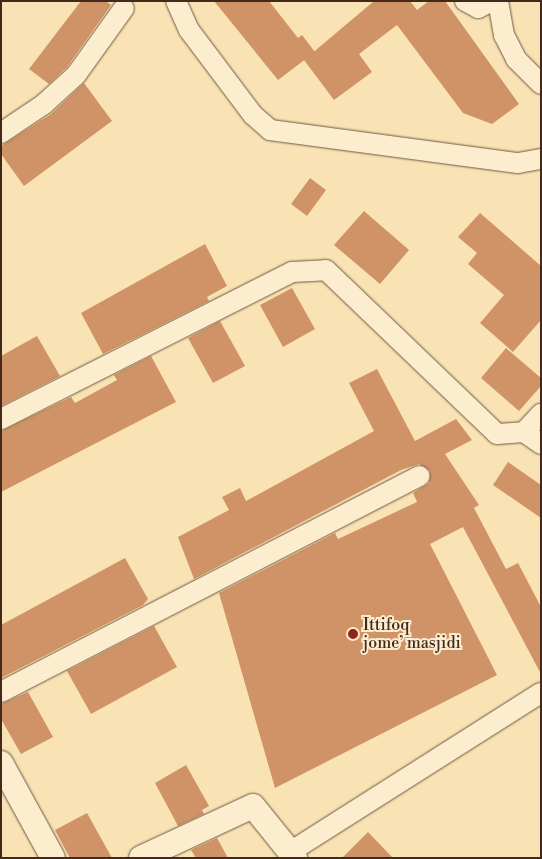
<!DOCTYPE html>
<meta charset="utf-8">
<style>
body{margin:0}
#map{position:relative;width:542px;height:859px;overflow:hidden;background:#f9e3b4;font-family:"Libre Bodoni",serif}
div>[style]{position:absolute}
.building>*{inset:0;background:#d09367}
.roads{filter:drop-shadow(0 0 1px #705742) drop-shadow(0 0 1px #705742)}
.minor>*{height:20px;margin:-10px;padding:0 10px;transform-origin:10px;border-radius:10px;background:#fbedce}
.tertiary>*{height:24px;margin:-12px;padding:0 12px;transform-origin:12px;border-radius:12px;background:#fbedce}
.dots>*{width:14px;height:14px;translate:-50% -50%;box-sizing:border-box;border:2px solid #fbedce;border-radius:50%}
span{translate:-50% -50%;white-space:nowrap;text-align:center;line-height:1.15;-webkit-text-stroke:4px #fbedce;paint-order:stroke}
.poi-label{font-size:16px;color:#43281c}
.left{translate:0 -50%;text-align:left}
.frame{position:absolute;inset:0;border:2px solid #43281c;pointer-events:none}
</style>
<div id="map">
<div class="building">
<div style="clip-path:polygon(81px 1px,106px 1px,111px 5px,67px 67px,49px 84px,29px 69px)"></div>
<div style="clip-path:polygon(214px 1px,269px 1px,298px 38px,302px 35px,315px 52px,278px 80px)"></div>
<div style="clip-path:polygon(374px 1px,410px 1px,417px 10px,429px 1px,445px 1px,519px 104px,492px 124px,463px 113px,397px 25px,359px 54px,372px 72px,334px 100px,304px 60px)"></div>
<div style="clip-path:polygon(84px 83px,112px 121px,24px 186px,1px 154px,1px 146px,51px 114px)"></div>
<div style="clip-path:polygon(310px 178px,326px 190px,307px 216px,291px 204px)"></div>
<div style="clip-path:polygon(364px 211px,409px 250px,380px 284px,334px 245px)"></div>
<div style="clip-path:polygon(480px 213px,541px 266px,541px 320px,513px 352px,480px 323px,504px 295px,468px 264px,477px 253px,458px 237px)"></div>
<div style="clip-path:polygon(205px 244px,227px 286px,207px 297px,209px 301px,103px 354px,81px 313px)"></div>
<div style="clip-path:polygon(292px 288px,315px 329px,283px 347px,260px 305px)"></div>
<div style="clip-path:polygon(220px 321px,245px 366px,213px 383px,188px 338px)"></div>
<div style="clip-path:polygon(37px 336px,60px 376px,1px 406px,1px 356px)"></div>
<div style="clip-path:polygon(506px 348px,541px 378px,541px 386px,519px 411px,481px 378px)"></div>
<div style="clip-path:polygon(151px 356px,176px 402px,1px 492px,1px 431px,71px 397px,75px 403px,117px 380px,114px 375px)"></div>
<div style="clip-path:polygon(377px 369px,415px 441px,456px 419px,472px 440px,445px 454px,479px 505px,474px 508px,506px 569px,518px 563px,541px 607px,541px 674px,463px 527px,430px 544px,497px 675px,275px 788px,219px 593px,335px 533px,338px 539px,417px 502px,413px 493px,429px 483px,430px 471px,419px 464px,401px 470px,194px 579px,178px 537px,229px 510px,222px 497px,240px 488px,246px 501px,374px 431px,349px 383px)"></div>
<div style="clip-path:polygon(508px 462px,541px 485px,541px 518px,493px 485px)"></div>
<div style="clip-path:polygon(125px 558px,148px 599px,143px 605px,1px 678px,1px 625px)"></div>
<div style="clip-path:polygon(154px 626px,177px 667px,91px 714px,67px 671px)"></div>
<div style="clip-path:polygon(28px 692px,53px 737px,21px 754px,1px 719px,1px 704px)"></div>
<div style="clip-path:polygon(186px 765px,209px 806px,202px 810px,204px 814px,178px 826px,155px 783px)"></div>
<div style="clip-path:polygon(87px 813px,112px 858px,70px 858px,55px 830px)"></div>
<div style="clip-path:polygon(368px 832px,393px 858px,342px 858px)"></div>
<div style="clip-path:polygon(217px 838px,228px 858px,196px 858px,191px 850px)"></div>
</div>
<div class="roads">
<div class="minor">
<div style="left:176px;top:1px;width:32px;rotate:66deg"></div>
<div style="left:189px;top:30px;width:106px;rotate:53deg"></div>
<div style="left:253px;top:115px;width:23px;rotate:41deg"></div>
<div style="left:270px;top:130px;width:250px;rotate:7.6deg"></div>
<div style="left:518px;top:163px;width:23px;rotate:-10deg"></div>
<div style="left:465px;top:1px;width:15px;rotate:28deg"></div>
<div style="left:478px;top:8px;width:16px;rotate:-27deg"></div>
<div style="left:498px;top:1px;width:35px;rotate:80deg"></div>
<div style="left:504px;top:35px;width:27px;rotate:63deg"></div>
<div style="left:516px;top:59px;width:35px;rotate:45deg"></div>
<div style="left:1px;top:133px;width:52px;rotate:-34deg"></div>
<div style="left:44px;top:104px;width:43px;rotate:-42.2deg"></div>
<div style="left:76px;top:75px;width:82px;rotate:-54.4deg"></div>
<div style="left:1px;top:419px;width:326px;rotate:-26.8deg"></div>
<div style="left:292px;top:272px;width:34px;rotate:-3deg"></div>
<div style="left:326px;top:270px;width:237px;rotate:43.8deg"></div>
<div style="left:497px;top:434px;width:27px;rotate:-4deg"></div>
<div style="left:524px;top:432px;width:21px;rotate:35deg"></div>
<div style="left:524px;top:432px;width:25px;rotate:-47deg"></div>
<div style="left:1px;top:692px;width:471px;rotate:-27.3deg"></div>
<div style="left:290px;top:852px;width:297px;rotate:-32.4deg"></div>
</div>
<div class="tertiary">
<div style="left:1px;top:763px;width:108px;rotate:61.3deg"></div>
<div style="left:141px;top:858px;width:123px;rotate:-24.9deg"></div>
<div style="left:253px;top:806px;width:67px;rotate:51.1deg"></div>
</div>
</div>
<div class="dots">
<div style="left:353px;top:634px;background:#8f2418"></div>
</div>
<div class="poi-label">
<span class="left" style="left:363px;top:634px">Ittifoq<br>jome’ masjidi</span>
</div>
<div class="frame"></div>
</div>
